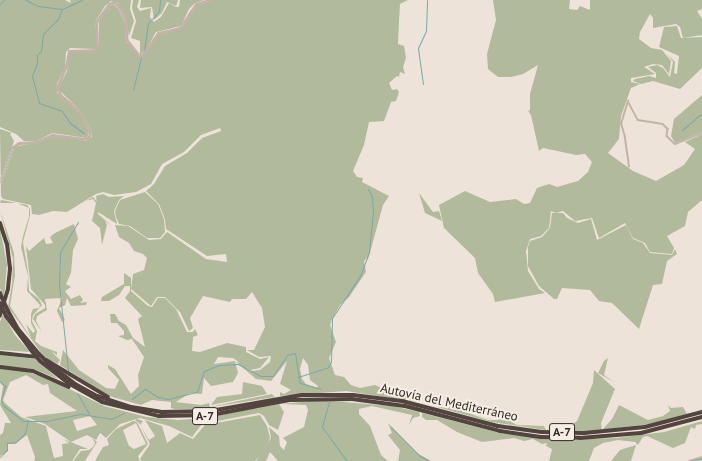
<!DOCTYPE html>
<meta charset="utf-8">
<style>
body{margin:0}
#map{position:relative;width:702px;height:461px;overflow:hidden;background:#eee3d9;font-family:"PT Sans",sans-serif}
div>[style]{position:absolute}
.green>*{inset:0;background:#b1bb9b}
.stream>*{height:1px;margin:-0.5px;padding:0 0.5px;transform-origin:0.5px;border-radius:0.5px;background:#7ba8a8}
.canal>*{height:2px;margin:-1px;padding:0 1px;transform-origin:1px;border-radius:1px;background:#7ba8a8}
.tertiary-tunnel>*{height:2.5px;margin-top:-1.25px;transform-origin:0;background:repeating-linear-gradient(90deg,#c8beb5 0 2.5px,transparent 0 3.5px)}
.minor>*{height:1.5px;margin:-0.75px;padding:0 0.75px;transform-origin:0.75px;border-radius:0.75px;background:#c4b3a7}
.tertiary>*{height:2.5px;margin:-1.25px;padding:0 1.25px;transform-origin:1.25px;border-radius:1.25px;background:#c4b3a7}
.motorway>*{height:4px;margin:-2px;padding:0 2px;transform-origin:2px;border-radius:2px;background:#52443e}
.motorway-bridge>*{height:4px;margin:-2px;padding:0 2px;transform-origin:2px;border-radius:2px;background:#52443e}
span{translate:-50% -50%;white-space:nowrap;text-align:center;line-height:1.15;-webkit-text-stroke:4px #f6eee5;paint-order:stroke}
.shield-label span{padding:1px 3px;background:#f6eee5;border:1px solid;border-radius:3px;-webkit-text-stroke-width:0}
.shield-label{font-size:12px;color:#322a26;font-weight:700}
.street-label{font-size:13px;color:#322a26}
</style>
<div id="map">
<div class="green">
<div style="clip-path:polygon(0 0,65px 0,71px 3px,70px 0,131px 0,130px 9px,134px 21px,129px 36px,125px 15px,118px 3px,111px 1px,105px 6px,95px 22px,98px 44px,94px 49px,70px 48px,66px 52px,65px 67px,57px 84px,57px 93px,80px 114px,89px 132px,87px 138px,52px 133px,37px 141px,24px 141px,16px 134px,0 127px)"></div>
<div style="clip-path:polygon(133px 0,139px 0,137px 7px,140px 11px,151px 8px,150px 17px,154px 22px,161px 17px,169px 3px,176px 7px,179px 7px,180px 0,204px 0,195px 3px,189px 9px,181px 26px,156px 32px,145px 52px,140px 55px,140px 41px,131px 38px,136px 21px,132px 8px)"></div>
<div style="clip-path:polygon(141px 0,178px 0,176px 6px,167px 2px,162px 13px,154px 20px,152px 7px,140px 8px)"></div>
<div style="clip-path:polygon(evenodd,212px 0,408px 0,400px 4px,399px 21px,398px 44px,404px 46px,406px 58px,403px 67px,405px 74px,400px 72px,399px 77px,397px 76px,389px 83px,392px 90px,397px 89px,399px 92px,396px 101px,391px 102px,384px 121px,369px 122px,364px 145px,353px 171px,357px 177px,363px 178px,362px 182px,389px 196px,383px 205px,369px 256px,364px 261px,366px 272px,349px 297px,340px 305px,332px 319px,330px 325px,336px 342px,329px 358px,335px 375px,344px 377px,351px 385px,360px 388px,375px 385px,393px 393px,406px 391px,419px 402px,346px 391px,280px 396px,280px 392px,284px 394px,291px 390px,280px 384px,287px 361px,271px 381px,256px 379px,236px 362px,242px 363px,250px 371px,260px 370px,270px 362px,271px 356px,259px 357px,247px 350px,254px 350px,265px 327px,262px 308px,252px 292px,246px 299px,232px 299px,230px 302px,203px 296px,190px 318px,193px 328px,189px 331px,180px 312px,165px 297px,157px 297px,151px 306px,131px 289px,133px 274px,144px 270px,147px 258px,143px 254px,134px 251px,129px 243px,119px 237px,115px 225px,128px 226px,149px 240px,161px 239px,167px 232px,206px 259px,227px 262px,226px 254px,207px 256px,166px 229px,165px 219px,159px 204px,146px 191px,154px 184px,165px 166px,187px 153px,202px 138px,221px 131px,220px 128px,201px 135px,184px 152px,162px 164px,151px 184px,136px 192px,114px 195px,103px 192px,96px 194px,67px 212px,53px 211px,39px 215px,32px 214px,31px 205px,3px 199px,1px 196px,0 129px,12px 133px,10px 134px,14px 141px,12px 147px,41px 142px,49px 137px,56px 135px,85px 141px,92px 137px,91px 130px,81px 112px,58px 89px,67px 71px,69px 52px,91px 52px,99px 47px,99px 21px,107px 8px,113px 4px,118px 8px,125px 22px,126px 42px,142px 57px,156px 36px,165px 31px,181px 29px,190px 11px,198px 4px,212px 0,303px 358px,308px 365px,310px 380px,318px 386px,317px 388px,306px 384px,302px 379px,300px 369px,303px 358px)"></div>
<div style="clip-path:polygon(493px 0,570px 0,569px 9px,577px 10px,580px 6px,590px 10px,590px 0,702px 0,702px 9px,697px 11px,702px 19px,702px 35px,683px 38px,680px 27px,676px 24px,653px 28px,653px 18px,650px 14px,640px 32px,639px 39px,651px 48px,662px 50px,671px 61px,669px 74px,662px 65px,653px 64px,644px 67px,655px 74px,631px 78px,631px 82px,640px 84px,631px 88px,621px 116px,619px 139px,608px 153px,633px 171px,656px 181px,684px 165px,695px 149px,685px 142px,702px 134px,702px 200px,688px 212px,685px 226px,667px 236px,674px 248px,672px 254px,650px 252px,645px 243px,633px 238px,625px 223px,599px 238px,592px 218px,575px 221px,563px 211px,556px 213px,551px 211px,549px 228px,541px 236px,530px 239px,526px 251px,528px 271px,539px 289px,545px 293px,495px 302px,493px 294px,478px 273px,475px 258px,444px 228px,439px 205px,465px 191px,490px 202px,516px 199px,524px 204px,530px 203px,537px 188px,549px 184px,557px 187px,578px 181px,588px 172px,592px 162px,585px 154px,576px 155px,543px 148px,539px 151px,531px 115px,528px 111px,530px 110px,530px 94px,538px 65px,523px 74px,511px 77px,498px 77px,488px 69px,487px 54px,496px 20px)"></div>
<div style="clip-path:polygon(677px 26px,681px 38px,702px 37px,702px 68px,680px 89px,653px 81px,641px 84px,633px 81px,635px 79px,649px 76px,656px 78px,656px 73px,648px 67px,657px 65px,663px 68px,670px 77px,673px 62px,667px 54px,675px 62px,674px 73px,677px 74px,679px 56px,659px 47px,664px 27px)"></div>
<div style="clip-path:polygon(702px 95px,702px 132px,675px 143px,671px 136px,674px 119px)"></div>
<div style="clip-path:polygon(145px 192px,158px 204px,164px 219px,165px 232px,160px 238px,147px 238px,130px 226px,119px 224px,116px 217px,115px 211px,120px 200px)"></div>
<div style="clip-path:polygon(419px 193px,433px 212px,439px 211px,442px 221px,425px 213px)"></div>
<div style="clip-path:polygon(103px 194px,109px 197px,124px 196px,119px 200px,114px 211px,117px 224px,98px 212px,96px 196px)"></div>
<div style="clip-path:polygon(93px 197px,98px 203px,98px 214px,112px 226px,105px 221px,107px 225px,102px 245px,100px 228px,92px 221px,96px 203px,93px 199px,86px 201px)"></div>
<div style="clip-path:polygon(1px 200px,27px 205px,30px 209px,30px 216px,23px 242px,28px 272px,29px 291px,39px 299px,42px 305px,33px 315px,32px 321px,37px 331px,35px 341px,41px 346px,57px 352px,57px 355px,51px 351px,60px 360px,58px 364px,45px 358px,8px 307px,12px 284px,13px 259px,0 210px,14px 253px,15px 275px,10px 306px,31px 338px,26px 324px,33px 333px,35px 331px,31px 323px,31px 314px,33px 309px,39px 308px,40px 305px,27px 291px,28px 276px,21px 247px,23px 236px,29px 217px,29px 208px,17px 203px,0 203px)"></div>
<div style="clip-path:polygon(552px 213px,563px 213px,567px 218px,578px 223px,591px 219px,597px 240px,626px 225px,633px 239px,643px 243px,650px 253px,672px 255px,675px 249px,677px 254px,667px 261px,662px 284px,653px 285px,639px 329px,612px 303px,599px 301px,590px 290px,562px 288px,557px 299px,554px 299px,539px 286px,528px 266px,528px 247px,530px 241px,542px 237px,550px 228px)"></div>
<div style="clip-path:polygon(74px 224px,78px 239px,73px 250px,71px 273px,66px 284px,71px 287px,65px 291px,71px 299px,80px 295px,83px 300px,80px 303px,87px 302px,86px 305px,71px 306px,67px 298px,65px 305px,59px 308px,65px 320px,62px 322px,57px 311px,62px 298px,45px 299px,47px 310px,37px 316px,36px 321px,42px 332px,33px 319px,35px 314px,45px 308px,45px 305px,31px 289px,26px 246px,29px 251px,44px 238px,46px 244px,53px 243px,50px 237px,55px 233px)"></div>
<div style="clip-path:polygon(0 228px,7px 264px,4px 298px,0 288px)"></div>
<div style="clip-path:polygon(124px 273px,131px 278px,131px 291px,148px 306px,152px 307px,158px 298px,165px 298px,176px 309px,187px 332px,193px 332px,195px 329px,198px 335px,193px 337px,192px 351px,200px 352px,227px 343px,246px 347px,246px 352px,260px 359px,269px 357px,260px 368px,250px 370px,233px 358px,218px 357px,214px 364px,235px 361px,238px 373px,233px 382px,211px 386px,204px 378px,202px 394px,190px 393px,176px 402px,201px 405px,209px 403px,210px 407px,272px 394px,275px 397px,199px 409px,174px 409px,171px 408px,171px 402px,152px 400px,141px 405px,109px 396px,60px 365px,63px 350px,79px 370px,106px 388px,115px 389px,119px 380px,108px 368px,108px 365px,115px 369px,131px 394px,139px 386px,138px 375px,144px 357px,132px 339px,127px 340px,118px 336px,124px 335px,124px 331px,117px 323px,111px 323px,110px 314px,115px 314px,119px 321px,126px 325px,133px 338px,145px 347px,138px 319px,142px 316px,125px 298px,130px 291px,130px 286px,125px 286px,119px 295px,109px 301px,101px 301px,102px 297px,124px 284px)"></div>
<div style="clip-path:polygon(3px 314px,15px 335px,30px 352px,0 350px,0 322px)"></div>
<div style="clip-path:polygon(0 355px,36px 359px,58px 379px,34px 369px,0 366px)"></div>
<div style="clip-path:polygon(608px 358px,604px 375px,614px 382px,598px 373px,604px 361px)"></div>
<div style="clip-path:polygon(evenodd,0 369px,19px 370px,45px 377px,104px 406px,147px 417px,178px 420px,204px 418px,279px 404px,284px 412px,278px 430px,269px 425px,264px 416px,259px 413px,202px 424px,192px 437px,169px 426px,140px 418px,120px 424px,106px 438px,100px 433px,96px 440px,87px 435px,71px 442px,45px 424px,25px 417px,77px 411px,50px 393px,48px 384px,43px 385px,26px 375px,10px 382px,3px 400px,5px 403px,21px 417px,46px 426px,54px 458px,63px 456px,62px 444px,69px 443px,63px 439px,88px 449px,80px 449px,72px 461px,34px 461px,35px 457px,27px 435px,15px 444px,8px 444px,8px 451px,0 456px,0 435px,3px 433px,5px 423px,11px 423px,0 405px,3px 386px,0 383px,0 369px,90px 416px,97px 425px,77px 431px,73px 420px,90px 416px)"></div>
<div style="clip-path:polygon(594px 370px,615px 389px,601px 423px,602px 430px,612px 419px,619px 405px,648px 420px,663px 416px,670px 411px,668px 405px,671px 408px,683px 407px,687px 414px,651px 424px,608px 429px,588px 431px,549px 430px,553px 427px,560px 429px,567px 428px,577px 421px,593px 383px)"></div>
<div style="clip-path:polygon(243px 382px,262px 386px,267px 394px,211px 405px,217px 397px,242px 394px)"></div>
<div style="clip-path:polygon(319px 400px,392px 406px,419px 412px,420px 416px,413px 418px,409px 425px,412px 415px,372px 406px,359px 409px,359px 414px,370px 426px,381px 455px,388px 461px,278px 461px,270px 452px,266px 461px,256px 461px,271px 438px,269px 427px,279px 436px,280px 446px,284px 450px,287px 442px,283px 438px,304px 427px,308px 410px,306px 405px,282px 404px)"></div>
<div style="clip-path:polygon(437px 407px,454px 408px,488px 420px,498px 420px,501px 416px,517px 425px,544px 426px,546px 430px,492px 422px)"></div>
<div style="clip-path:polygon(422px 413px,500px 433px,556px 440px,616px 438px,664px 432px,702px 421px,702px 424px,696px 425px,695px 429px,691px 427px,685px 443px,673px 448px,647px 436px,643px 437px,638px 445px,635px 442px,618px 440px,603px 443px,594px 448px,589px 461px,549px 461px,552px 449px,546px 446px,547px 443px,542px 444px,533px 439px,524px 441px,514px 438px,482px 442px,457px 432px,437px 420px,426px 420px,422px 417px)"></div>
<div style="clip-path:polygon(260px 415px,267px 426px,270px 438px,265px 450px,255px 461px,142px 461px,140px 459px,150px 444px,139px 423px,135px 420px,137px 419px,143px 421px,140px 425px,149px 440px,155px 436px,145px 420px,162px 426px,167px 443px,180px 433px,193px 439px,205px 425px)"></div>
<div style="clip-path:polygon(evenodd,133px 421px,137px 422px,148px 444px,138px 456px,140px 461px,95px 461px,103px 447px,109px 445px,107px 439px,116px 429px,133px 421px,136px 423px,146px 444px,134px 449px,129px 446px,123px 430px,136px 423px)"></div>
<div style="clip-path:polygon(388px 423px,417px 453px,431px 461px,398px 461px,400px 450px,388px 435px,392px 433px)"></div>
<div style="clip-path:polygon(92px 438px,97px 442px,85px 461px,73px 461px,81px 451px,89px 450px,93px 447px,95px 443px)"></div>
<div style="clip-path:polygon(636px 445px,631px 461px,611px 461px,620px 450px)"></div>
</div>
<div class="stream">
<div style="left:26px;top:0;width:13px;rotate:27deg"></div>
<div style="left:38px;top:6px;width:24px;rotate:7deg"></div>
<div style="left:82px;top:0;width:22px;rotate:156deg"></div>
<div style="left:62px;top:9px;width:11px;rotate:112deg"></div>
<div style="left:58px;top:19px;width:21px;rotate:135deg"></div>
<div style="left:43px;top:34px;width:17px;rotate:97deg"></div>
<div style="left:41px;top:51px;width:6px;rotate:135deg"></div>
<div style="left:37px;top:55px;width:8px;rotate:90deg"></div>
<div style="left:37px;top:63px;width:14px;rotate:111deg"></div>
<div style="left:32px;top:76px;width:28px;rotate:75deg"></div>
<div style="left:39px;top:103px;width:24px;rotate:19deg"></div>
<div style="left:62px;top:111px;width:14px;rotate:56deg"></div>
<div style="left:70px;top:123px;width:17px;rotate:36deg"></div>
<div style="left:0;top:4px;width:6px;rotate:-45deg"></div>
<div style="left:152px;top:19px;width:11px;rotate:-49deg"></div>
<div style="left:159px;top:11px;width:11px;rotate:-85deg"></div>
<div style="left:144px;top:51px;width:28px;rotate:-82deg"></div>
<div style="left:148px;top:23px;width:4px;rotate:-45deg"></div>
<div style="left:423px;top:84px;width:36px;rotate:-98deg"></div>
<div style="left:418px;top:48px;width:19px;rotate:-65deg"></div>
<div style="left:426px;top:31px;width:31px;rotate:-88deg"></div>
<div style="left:133px;top:90px;width:34px;rotate:-76deg"></div>
<div style="left:682px;top:130px;width:26px;rotate:-40deg"></div>
<div style="left:68px;top:370px;width:86px;rotate:-96deg"></div>
<div style="left:59px;top:284px;width:32px;rotate:-88deg"></div>
<div style="left:60px;top:252px;width:35px;rotate:-59deg"></div>
<div style="left:298px;top:377px;width:32px;rotate:-18deg"></div>
<div style="left:328px;top:367px;width:6px;rotate:-59deg"></div>
<div style="left:331px;top:362px;width:44px;rotate:-88.7deg"></div>
<div style="left:332px;top:318px;width:50px;rotate:-56.3deg"></div>
<div style="left:360px;top:276px;width:26px;rotate:-69deg"></div>
<div style="left:369px;top:252px;width:41px;rotate:-84.4deg"></div>
<div style="left:373px;top:211px;width:14px;rotate:-94deg"></div>
<div style="left:372px;top:197px;width:9px;rotate:-117deg"></div>
<div style="left:0;top:381px;width:7px;rotate:45deg"></div>
<div style="left:5px;top:386px;width:15px;rotate:106deg"></div>
<div style="left:1px;top:400px;width:7px;rotate:63deg"></div>
<div style="left:4px;top:406px;width:24px;rotate:38deg"></div>
<div style="left:23px;top:421px;width:24px"></div>
<div style="left:47px;top:421px;width:35px;rotate:-12deg"></div>
<div style="left:81px;top:414px;width:30px;rotate:9deg"></div>
<div style="left:111px;top:419px;width:14px;rotate:-25deg"></div>
<div style="left:77px;top:393px;width:24px;rotate:60deg"></div>
<div style="left:132px;top:399px;width:16px;rotate:-38deg"></div>
<div style="left:145px;top:389px;width:15px;rotate:32deg"></div>
<div style="left:158px;top:397px;width:10px;rotate:11deg"></div>
<div style="left:168px;top:399px;width:30px;rotate:-14deg"></div>
<div style="left:197px;top:392px;width:22px;rotate:-72deg"></div>
<div style="left:204px;top:371px;width:16px;rotate:-22deg"></div>
<div style="left:219px;top:365px;width:19px;rotate:-3deg"></div>
<div style="left:238px;top:364px;width:26px;rotate:28deg"></div>
<div style="left:261px;top:376px;width:12px"></div>
<div style="left:273px;top:376px;width:25px;rotate:-56deg"></div>
<div style="left:287px;top:355px;width:8px;rotate:-14deg"></div>
<div style="left:295px;top:353px;width:30px;rotate:81deg"></div>
<div style="left:300px;top:383px;width:22px;rotate:16deg"></div>
<div style="left:329px;top:402px;width:26px;rotate:106deg"></div>
<div style="left:322px;top:427px;width:42px;rotate:53.7deg"></div>
<div style="left:391px;top:427px;width:41px;rotate:45deg"></div>
<div style="left:420px;top:456px;width:11px;rotate:27deg"></div>
<div style="left:0;top:457px;width:10px;rotate:-45deg"></div>
<div style="left:7px;top:450px;width:7px;rotate:-90deg"></div>
<div style="left:7px;top:443px;width:9px;rotate:-6deg"></div>
<div style="left:16px;top:442px;width:13px;rotate:-45deg"></div>
<div style="left:25px;top:433px;width:13px;rotate:-77deg"></div>
</div>
<div class="canal">
<div style="left:694px;top:461px;width:8px;rotate:-14deg"></div>
</div>
<div class="tertiary-tunnel">
<div style="left:0;top:183px;width:38px;rotate:-70deg"></div>
</div>
<div class="minor">
<div style="left:629px;top:167px;width:30px;rotate:-98deg"></div>
<div style="left:625px;top:137px;width:14px;rotate:-107deg"></div>
<div style="left:621px;top:124px;width:24px;rotate:-73deg"></div>
<div style="left:628px;top:101px;width:21px;rotate:62deg"></div>
<div style="left:638px;top:120px;width:25px;rotate:9deg"></div>
<div style="left:663px;top:124px;width:7px;rotate:45deg"></div>
<div style="left:668px;top:129px;width:7px;rotate:98deg"></div>
<div style="left:667px;top:136px;width:11px;rotate:45deg"></div>
<div style="left:675px;top:144px;width:29px;rotate:-22deg"></div>
<div style="left:689px;top:461px;width:14px;rotate:-17deg"></div>
</div>
<div class="tertiary">
<div style="left:13px;top:147px;width:7px;rotate:-34deg"></div>
<div style="left:19px;top:143px;width:18px;rotate:-3deg"></div>
<div style="left:37px;top:142px;width:17px;rotate:-25deg"></div>
<div style="left:52px;top:135px;width:31px;rotate:7deg"></div>
<div style="left:83px;top:139px;width:6px;rotate:-18deg"></div>
<div style="left:89px;top:137px;width:5px;rotate:-79deg"></div>
<div style="left:90px;top:132px;width:21px;rotate:-118deg"></div>
<div style="left:80px;top:113px;width:27px;rotate:-138deg"></div>
<div style="left:60px;top:95px;width:8px;rotate:-113deg"></div>
<div style="left:57px;top:88px;width:24px;rotate:-68deg"></div>
<div style="left:66px;top:66px;width:15px;rotate:-79deg"></div>
<div style="left:69px;top:51px;width:24px;rotate:-2deg"></div>
<div style="left:93px;top:50px;width:5px;rotate:-37deg"></div>
<div style="left:97px;top:47px;width:25px;rotate:-92deg"></div>
<div style="left:96px;top:22px;width:22px;rotate:-54deg"></div>
<div style="left:109px;top:4px;width:5px;rotate:-22deg"></div>
<div style="left:114px;top:2px;width:6px;rotate:39deg"></div>
<div style="left:119px;top:6px;width:16px;rotate:63deg"></div>
<div style="left:126px;top:20px;width:20px;rotate:87deg"></div>
<div style="left:127px;top:40px;width:18px;rotate:52deg"></div>
<div style="left:138px;top:54px;width:4px;rotate:27deg"></div>
<div style="left:142px;top:56px;width:28px;rotate:-55deg"></div>
<div style="left:158px;top:33px;width:23px;rotate:-13deg"></div>
<div style="left:180px;top:28px;width:29px;rotate:-56deg"></div>
<div style="left:196px;top:4px;width:14px;rotate:-17deg"></div>
</div>
<div class="motorway">
<div style="left:0;top:223px;width:22px;rotate:72deg"></div>
<div style="left:7px;top:244px;width:25px;rotate:83deg"></div>
<div style="left:10px;top:269px;width:20px;rotate:96deg"></div>
<div style="left:8px;top:289px;width:28px;rotate:107deg"></div>
<div style="left:0;top:293px;width:5px;rotate:68deg"></div>
<div style="left:8px;top:311px;width:21px;rotate:61deg"></div>
<div style="left:18px;top:329px;width:33px;rotate:50deg"></div>
<div style="left:6px;top:316px;width:47px;rotate:53.6deg"></div>
<div style="left:0;top:353px;width:37px;rotate:6deg"></div>
<div style="left:46px;top:360px;width:72px;rotate:30.8deg"></div>
<div style="left:40px;top:361px;width:36px;rotate:38deg"></div>
<div style="left:68px;top:383px;width:39px;rotate:29deg"></div>
<div style="left:102px;top:402px;width:59px;rotate:13.8deg"></div>
<div style="left:159px;top:416px;width:52px;rotate:-1.1deg"></div>
<div style="left:211px;top:415px;width:80px;rotate:-10.8deg"></div>
<div style="left:290px;top:400px;width:62px;rotate:-0.9deg"></div>
<div style="left:352px;top:399px;width:53px;rotate:7.5deg"></div>
<div style="left:405px;top:406px;width:98px;rotate:14.7deg"></div>
<div style="left:500px;top:431px;width:41px;rotate:8.3deg"></div>
<div style="left:541px;top:437px;width:39px;rotate:1deg"></div>
<div style="left:580px;top:438px;width:61px;rotate:-4.7deg"></div>
<div style="left:641px;top:433px;width:63px;rotate:-14.7deg"></div>
<div style="left:50px;top:365px;width:31px;rotate:37deg"></div>
<div style="left:75px;top:384px;width:25px;rotate:29deg"></div>
<div style="left:97px;top:396px;width:36px;rotate:18deg"></div>
<div style="left:131px;top:407px;width:30px;rotate:9deg"></div>
<div style="left:161px;top:412px;width:49px;rotate:-1.2deg"></div>
<div style="left:210px;top:411px;width:93px;rotate:-9.9deg"></div>
<div style="left:302px;top:395px;width:51px"></div>
<div style="left:353px;top:395px;width:49px;rotate:7deg"></div>
<div style="left:402px;top:401px;width:99px;rotate:14.6deg"></div>
<div style="left:498px;top:426px;width:44px;rotate:7.8deg"></div>
<div style="left:542px;top:432px;width:42px;rotate:1.4deg"></div>
<div style="left:584px;top:433px;width:61px;rotate:-5.6deg"></div>
<div style="left:645px;top:427px;width:59px;rotate:-14.7deg"></div>
<div style="left:0;top:367px;width:33px;rotate:7deg"></div>
<div style="left:33px;top:371px;width:39px;rotate:24deg"></div>
</div>
<div class="motorway-bridge">
<div style="left:2px;top:298px;width:14px;rotate:65deg"></div>
<div style="left:0;top:303px;width:14px;rotate:65deg"></div>
<div style="left:34px;top:354px;width:9px;rotate:49deg"></div>
<div style="left:39px;top:354px;width:16px;rotate:45deg"></div>
</div>
<div class="shield-label">
<span style="left:205px;top:416px">A-7</span>
<span style="left:562px;top:432px">A-7</span>
</div>
<div class="street-label">
<span style="left:449px;top:403px;rotate:12deg">Autovía del Mediterráneo</span>
</div>
</div>
